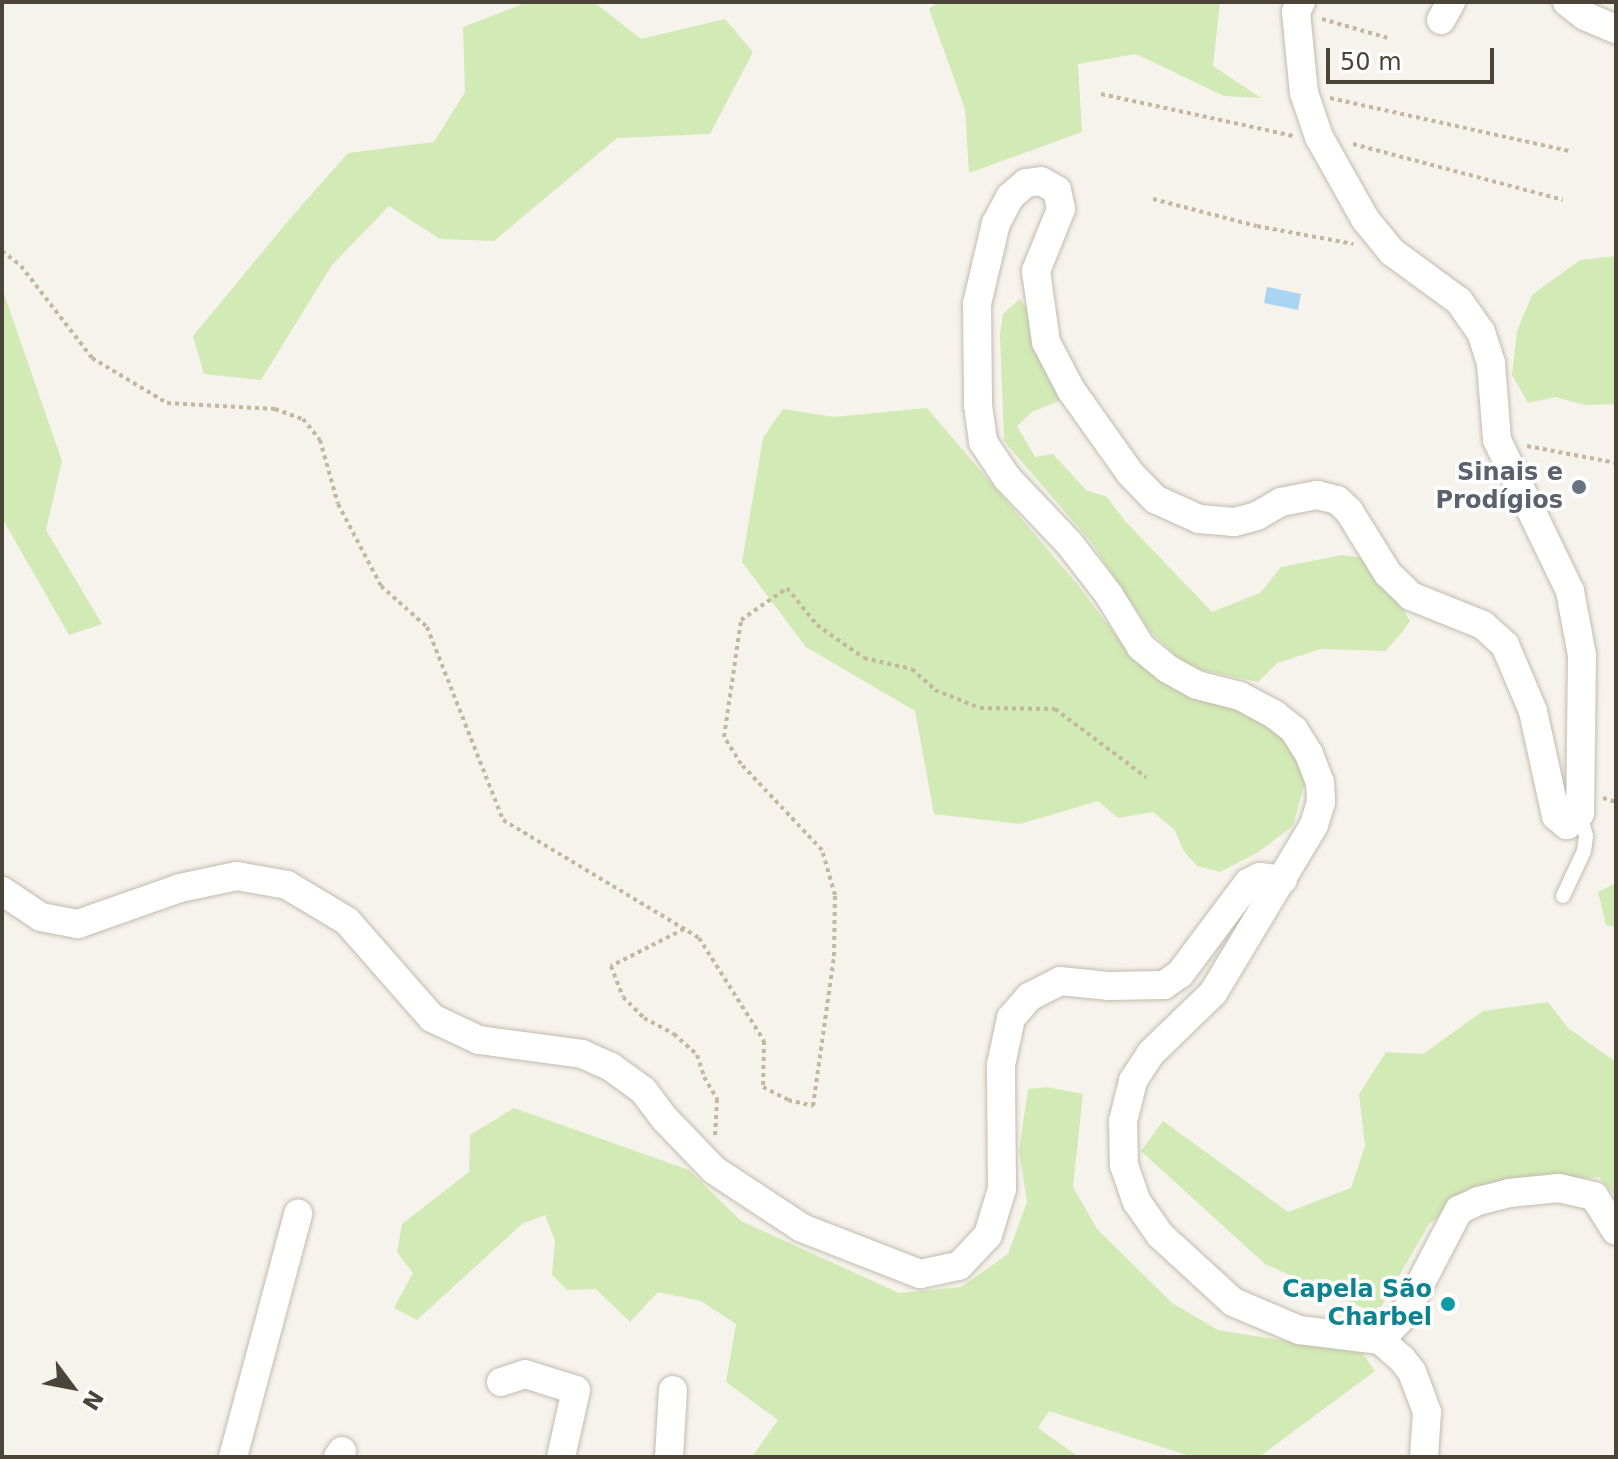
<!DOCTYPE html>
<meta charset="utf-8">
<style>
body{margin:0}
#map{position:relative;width:1618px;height:1459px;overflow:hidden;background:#f6f3ec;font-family:"DejaVu Sans",sans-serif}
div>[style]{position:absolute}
.green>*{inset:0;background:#d2eab5}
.water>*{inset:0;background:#a9d4f2}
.path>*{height:4px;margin-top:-2px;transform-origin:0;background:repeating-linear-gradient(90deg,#c4b79f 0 4px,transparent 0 8px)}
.roads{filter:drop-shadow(0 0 2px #c2bbae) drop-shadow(0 0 2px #c2bbae)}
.service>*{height:14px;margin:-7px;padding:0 7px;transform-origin:7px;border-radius:7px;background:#fff}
.minor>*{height:28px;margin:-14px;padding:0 14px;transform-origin:14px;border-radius:14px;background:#fff}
.dots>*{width:22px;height:22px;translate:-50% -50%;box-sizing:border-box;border:4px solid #fff;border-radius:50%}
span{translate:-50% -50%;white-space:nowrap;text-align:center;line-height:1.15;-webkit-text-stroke:7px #fff;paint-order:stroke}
.worship-label{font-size:24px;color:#5b616d;font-weight:700}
.right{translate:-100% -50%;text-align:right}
.culture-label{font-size:24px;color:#0d838f;font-weight:700}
.frame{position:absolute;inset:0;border:4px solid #4b4439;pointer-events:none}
.north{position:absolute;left:32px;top:1347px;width:80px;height:80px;-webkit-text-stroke:6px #fff;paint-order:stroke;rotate:122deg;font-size:22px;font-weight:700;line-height:32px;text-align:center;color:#4b4439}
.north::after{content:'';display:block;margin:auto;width:28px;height:36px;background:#4b4439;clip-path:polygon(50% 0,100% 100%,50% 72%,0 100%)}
.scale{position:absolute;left:1326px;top:48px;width:168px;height:36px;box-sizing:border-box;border:4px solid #4b4439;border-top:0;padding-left:10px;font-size:24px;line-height:28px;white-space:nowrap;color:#4b4439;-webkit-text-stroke:6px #fff;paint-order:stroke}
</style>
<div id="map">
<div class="green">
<div style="clip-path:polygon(528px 2px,594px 2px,641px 39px,725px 19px,753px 52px,710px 134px,617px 138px,494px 241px,440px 239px,389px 206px,332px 265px,261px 380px,204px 374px,193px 336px,288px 221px,348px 153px,434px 142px,465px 92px,463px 27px)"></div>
<div style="clip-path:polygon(938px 2px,1220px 2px,1213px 66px,1261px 98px,1224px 96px,1136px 54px,1078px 64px,1082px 132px,969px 173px,965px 109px,929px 9px)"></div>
<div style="clip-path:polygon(1616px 256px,1616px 404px,1585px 405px,1555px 397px,1528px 403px,1512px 375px,1517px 331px,1532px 295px,1580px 260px)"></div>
<div style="clip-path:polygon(2px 288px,62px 461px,46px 530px,102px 624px,69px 635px,2px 518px)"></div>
<div style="clip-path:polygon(1020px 299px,1032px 316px,1061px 400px,1032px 412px,1017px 426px,1035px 457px,1053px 454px,1086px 490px,1107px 497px,1125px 521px,1212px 612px,1260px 593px,1281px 567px,1342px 555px,1373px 559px,1410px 621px,1399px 636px,1385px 651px,1321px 649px,1277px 663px,1258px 682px,1188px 667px,1151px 632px,1091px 542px,1004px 441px,1000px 335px,1003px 314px)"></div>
<div style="clip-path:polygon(927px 408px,1077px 584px,1133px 658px,1186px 695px,1222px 700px,1284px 734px,1306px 778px,1293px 826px,1257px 853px,1220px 872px,1197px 866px,1183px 850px,1175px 830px,1153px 812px,1118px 818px,1098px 801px,1020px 824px,934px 814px,915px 711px,806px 647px,742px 562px,763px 438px,783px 409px,834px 417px)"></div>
<div style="clip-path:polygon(1616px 883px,1616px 927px,1606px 925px,1598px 892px)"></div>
<div style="clip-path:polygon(1548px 1002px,1568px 1028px,1616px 1062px,1616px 1197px,1599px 1177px,1480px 1188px,1429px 1224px,1377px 1314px,1265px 1264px,1141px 1151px,1163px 1121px,1288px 1212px,1351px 1188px,1365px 1146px,1359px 1094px,1386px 1052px,1423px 1054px,1483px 1011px)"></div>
<div style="clip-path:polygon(1046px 1087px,1083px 1094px,1073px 1187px,1097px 1229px,1172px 1303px,1218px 1330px,1362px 1353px,1375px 1371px,1259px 1457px,1193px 1457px,1049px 1411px,1038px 1428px,1079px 1457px,752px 1457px,778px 1420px,726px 1382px,736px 1324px,701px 1301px,658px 1292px,630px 1322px,596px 1289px,567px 1290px,552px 1275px,555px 1241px,545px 1215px,522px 1224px,417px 1320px,394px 1308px,413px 1273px,397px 1252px,402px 1224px,469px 1172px,470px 1135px,514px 1108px,689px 1170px,741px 1221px,899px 1293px,961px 1287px,1008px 1254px,1027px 1202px,1019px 1151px,1028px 1089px)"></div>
</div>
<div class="water">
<div style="clip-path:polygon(1267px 287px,1301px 294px,1298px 310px,1264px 303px)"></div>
</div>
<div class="path">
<div style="left:1322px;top:19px;width:69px;rotate:16.1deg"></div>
<div style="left:1101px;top:94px;width:197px;rotate:12.3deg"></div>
<div style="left:1330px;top:98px;width:245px;rotate:12.5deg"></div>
<div style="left:1353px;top:144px;width:217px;rotate:14.9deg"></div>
<div style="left:1153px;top:199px;width:107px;rotate:14.6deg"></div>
<div style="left:1257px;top:226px;width:98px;rotate:10.6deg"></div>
<div style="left:2px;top:251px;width:24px;rotate:38deg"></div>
<div style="left:21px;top:266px;width:116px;rotate:52.3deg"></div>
<div style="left:92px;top:358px;width:87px;rotate:31deg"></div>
<div style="left:167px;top:403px;width:108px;rotate:3.2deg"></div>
<div style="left:275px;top:409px;width:30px;rotate:20deg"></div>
<div style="left:303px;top:419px;width:27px;rotate:51deg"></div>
<div style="left:320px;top:440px;width:66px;rotate:74.3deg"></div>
<div style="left:338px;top:504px;width:93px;rotate:62.3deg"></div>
<div style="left:381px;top:586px;width:62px;rotate:41.7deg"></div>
<div style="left:427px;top:627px;width:207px;rotate:68.5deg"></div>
<div style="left:503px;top:820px;width:229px;rotate:31deg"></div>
<div style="left:699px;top:938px;width:122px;rotate:57.7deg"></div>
<div style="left:764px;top:1041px;width:46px;rotate:91.2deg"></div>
<div style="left:763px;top:1087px;width:28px;rotate:27deg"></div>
<div style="left:788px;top:1100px;width:26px;rotate:13deg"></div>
<div style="left:813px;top:1106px;width:151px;rotate:-82deg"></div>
<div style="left:834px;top:956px;width:61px;rotate:-89.1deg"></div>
<div style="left:835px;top:895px;width:47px;rotate:-106.1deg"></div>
<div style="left:822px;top:850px;width:118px;rotate:-133.3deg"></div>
<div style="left:741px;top:764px;width:32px;rotate:-122deg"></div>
<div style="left:724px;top:737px;width:118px;rotate:-81.7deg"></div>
<div style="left:741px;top:620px;width:56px;rotate:-34.8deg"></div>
<div style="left:787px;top:588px;width:48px;rotate:51deg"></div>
<div style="left:817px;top:625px;width:57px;rotate:35.1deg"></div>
<div style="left:864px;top:658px;width:49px;rotate:12.9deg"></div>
<div style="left:912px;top:669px;width:31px;rotate:42deg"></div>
<div style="left:935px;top:690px;width:48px;rotate:21.8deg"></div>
<div style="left:980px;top:708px;width:75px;rotate:0.8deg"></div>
<div style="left:1055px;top:709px;width:114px;rotate:36.8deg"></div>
<div style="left:1527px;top:446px;width:91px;rotate:10.8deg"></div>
<div style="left:1603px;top:798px;width:14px;rotate:17deg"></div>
<div style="left:684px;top:929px;width:82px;rotate:153.1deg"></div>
<div style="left:611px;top:966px;width:33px;rotate:69deg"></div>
<div style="left:623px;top:997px;width:30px;rotate:45deg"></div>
<div style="left:644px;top:1018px;width:34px;rotate:28deg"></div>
<div style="left:674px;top:1034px;width:31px;rotate:42deg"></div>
<div style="left:697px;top:1055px;width:23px;rotate:72deg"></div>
<div style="left:704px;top:1077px;width:26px;rotate:59deg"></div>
<div style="left:717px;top:1099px;width:37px;rotate:93deg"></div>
</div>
<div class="roads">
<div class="service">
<div style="left:1563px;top:896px;width:50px;rotate:-65deg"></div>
<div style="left:1584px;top:851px;width:15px;rotate:-82deg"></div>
<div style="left:1586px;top:836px;width:24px;rotate:-105deg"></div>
</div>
<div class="minor">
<div style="left:1301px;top:2px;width:11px;rotate:117deg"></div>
<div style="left:1296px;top:12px;width:81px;rotate:84.4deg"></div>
<div style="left:1304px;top:93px;width:46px;rotate:71.2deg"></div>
<div style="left:1319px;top:137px;width:94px;rotate:60.7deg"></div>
<div style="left:1365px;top:219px;width:43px;rotate:50.7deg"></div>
<div style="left:1392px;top:252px;width:83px;rotate:36.2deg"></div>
<div style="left:1459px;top:301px;width:38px;rotate:55deg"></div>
<div style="left:1481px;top:332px;width:33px;rotate:72deg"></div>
<div style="left:1491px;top:363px;width:77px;rotate:85.5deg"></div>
<div style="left:1497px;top:440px;width:168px;rotate:64.2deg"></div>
<div style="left:1570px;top:591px;width:65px;rotate:79.4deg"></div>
<div style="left:1582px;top:655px;width:158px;rotate:90.7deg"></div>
<div style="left:1580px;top:813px;width:18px;rotate:137deg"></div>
<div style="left:1567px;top:825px;width:14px;rotate:-141deg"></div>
<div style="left:1556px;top:816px;width:107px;rotate:-102.4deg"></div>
<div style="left:1533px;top:711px;width:72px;rotate:-113deg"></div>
<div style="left:1505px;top:645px;width:30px;rotate:-138deg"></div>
<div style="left:1483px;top:625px;width:78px;rotate:-158.1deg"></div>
<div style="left:1411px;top:596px;width:32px;rotate:-136deg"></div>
<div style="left:1388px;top:574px;width:74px;rotate:-121.8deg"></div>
<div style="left:1349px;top:511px;width:16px;rotate:-137deg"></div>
<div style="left:1337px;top:500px;width:21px;rotate:-166deg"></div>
<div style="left:1317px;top:495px;width:37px;rotate:169deg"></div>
<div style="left:1281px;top:502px;width:28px;rotate:150deg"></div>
<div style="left:1257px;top:516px;width:24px;rotate:165deg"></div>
<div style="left:1234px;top:522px;width:35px;rotate:-175deg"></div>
<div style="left:1199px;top:519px;width:48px;rotate:-155.6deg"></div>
<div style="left:1155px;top:499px;width:36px;rotate:-134deg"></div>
<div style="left:1130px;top:473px;width:102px;rotate:-125.4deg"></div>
<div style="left:1071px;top:390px;width:54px;rotate:-117.5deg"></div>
<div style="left:1046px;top:342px;width:72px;rotate:-98deg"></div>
<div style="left:1036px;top:271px;width:67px;rotate:-68deg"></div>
<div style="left:1061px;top:209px;width:19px;rotate:-102deg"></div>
<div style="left:1057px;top:190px;width:18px;rotate:-151deg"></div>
<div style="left:1041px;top:181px;width:15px;rotate:172deg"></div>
<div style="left:1026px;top:183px;width:21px;rotate:139deg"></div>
<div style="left:1010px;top:197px;width:30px;rotate:118deg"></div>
<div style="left:996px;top:223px;width:83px;rotate:103.2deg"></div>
<div style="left:977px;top:304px;width:101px;rotate:89.4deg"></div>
<div style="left:978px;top:405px;width:37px;rotate:82deg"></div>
<div style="left:983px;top:442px;width:43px;rotate:56.3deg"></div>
<div style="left:1007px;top:478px;width:90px;rotate:46.4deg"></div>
<div style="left:1069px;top:543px;width:66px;rotate:52.4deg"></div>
<div style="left:1109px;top:595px;width:61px;rotate:58.4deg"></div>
<div style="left:1141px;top:647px;width:35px;rotate:39deg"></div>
<div style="left:1168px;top:669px;width:33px;rotate:29deg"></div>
<div style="left:1197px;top:685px;width:44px;rotate:14.3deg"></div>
<div style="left:1240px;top:696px;width:40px;rotate:28deg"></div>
<div style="left:1275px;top:715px;width:24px;rotate:38deg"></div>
<div style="left:1294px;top:730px;width:28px;rotate:58deg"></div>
<div style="left:1309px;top:754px;width:30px;rotate:69deg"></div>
<div style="left:1320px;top:782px;width:20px;rotate:87deg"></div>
<div style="left:1321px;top:802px;width:24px;rotate:107deg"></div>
<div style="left:1314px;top:825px;width:196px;rotate:121deg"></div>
<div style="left:1213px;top:993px;width:86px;rotate:135.9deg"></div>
<div style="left:1151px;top:1053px;width:33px;rotate:123deg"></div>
<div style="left:1133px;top:1081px;width:41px;rotate:104deg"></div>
<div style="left:1123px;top:1121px;width:44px;rotate:88.7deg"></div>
<div style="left:1124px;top:1165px;width:39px;rotate:71deg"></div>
<div style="left:1137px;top:1202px;width:40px;rotate:55.1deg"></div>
<div style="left:1160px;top:1235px;width:99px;rotate:42.5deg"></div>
<div style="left:1233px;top:1302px;width:72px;rotate:23deg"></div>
<div style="left:1299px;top:1330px;width:82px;rotate:7deg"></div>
<div style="left:1380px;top:1340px;width:29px;rotate:41deg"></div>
<div style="left:1402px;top:1359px;width:16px;rotate:52deg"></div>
<div style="left:1412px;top:1372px;width:43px;rotate:69.4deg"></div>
<div style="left:1427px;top:1412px;width:45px;rotate:93.8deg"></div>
<div style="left:1567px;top:2px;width:23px;rotate:38deg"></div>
<div style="left:1585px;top:16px;width:34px;rotate:23deg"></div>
<div style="left:1441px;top:20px;width:21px;rotate:-61deg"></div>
<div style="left:2px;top:891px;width:47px;rotate:33.7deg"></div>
<div style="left:41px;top:917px;width:38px;rotate:11deg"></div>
<div style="left:78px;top:924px;width:108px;rotate:-19.4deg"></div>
<div style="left:180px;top:888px;width:58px;rotate:-11.9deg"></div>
<div style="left:237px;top:876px;width:51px;rotate:10.2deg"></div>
<div style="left:287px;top:885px;width:70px;rotate:31deg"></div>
<div style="left:347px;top:921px;width:129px;rotate:48.8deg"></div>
<div style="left:432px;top:1018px;width:52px;rotate:25.1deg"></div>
<div style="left:479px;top:1040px;width:104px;rotate:7.7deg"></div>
<div style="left:582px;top:1054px;width:32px;rotate:24deg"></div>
<div style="left:611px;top:1067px;width:39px;rotate:36deg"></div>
<div style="left:643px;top:1090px;width:38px;rotate:53deg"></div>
<div style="left:666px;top:1120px;width:69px;rotate:46.2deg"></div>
<div style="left:714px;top:1170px;width:105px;rotate:33.4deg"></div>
<div style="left:802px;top:1228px;width:127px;rotate:21.3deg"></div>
<div style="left:920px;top:1274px;width:40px;rotate:-12deg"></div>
<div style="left:959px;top:1266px;width:42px;rotate:-46.9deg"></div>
<div style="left:988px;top:1235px;width:48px;rotate:-73.1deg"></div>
<div style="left:1002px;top:1189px;width:124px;rotate:-90.5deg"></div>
<div style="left:1001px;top:1065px;width:48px;rotate:-78deg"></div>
<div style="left:1011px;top:1018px;width:28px;rotate:-49deg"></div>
<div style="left:1029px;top:997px;width:35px;rotate:-27deg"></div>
<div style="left:1060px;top:981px;width:48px;rotate:5.9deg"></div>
<div style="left:1108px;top:986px;width:56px;rotate:-1deg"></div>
<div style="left:1164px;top:985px;width:19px;rotate:-35deg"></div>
<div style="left:1180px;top:974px;width:114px;rotate:-53.2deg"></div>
<div style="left:1248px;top:883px;width:13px;rotate:-27deg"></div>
<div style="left:1260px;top:877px;width:23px;rotate:7deg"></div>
<div style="left:1380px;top:1340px;width:35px;rotate:-46deg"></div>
<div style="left:1404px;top:1315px;width:119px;rotate:-62.4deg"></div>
<div style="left:1459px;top:1210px;width:21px;rotate:-25deg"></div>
<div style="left:1478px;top:1201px;width:32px;rotate:-14deg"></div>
<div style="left:1509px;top:1193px;width:50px;rotate:-5.7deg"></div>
<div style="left:1559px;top:1188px;width:36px;rotate:13deg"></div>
<div style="left:1594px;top:1196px;width:41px;rotate:57.8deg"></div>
<div style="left:501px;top:1382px;width:25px;rotate:-18deg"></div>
<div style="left:525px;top:1374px;width:53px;rotate:17.4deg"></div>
<div style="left:576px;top:1390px;width:69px;rotate:102.6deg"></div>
<div style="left:233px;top:1457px;width:252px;rotate:-75deg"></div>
<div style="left:338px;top:1457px;width:7px;rotate:-56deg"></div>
<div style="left:669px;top:1457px;width:67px;rotate:-86.6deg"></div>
</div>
</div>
<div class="dots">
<div style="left:1579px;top:487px;background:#6b7280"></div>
<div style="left:1448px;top:1304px;background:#0f9aa8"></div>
</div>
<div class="worship-label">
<span class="right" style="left:1563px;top:487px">Sinais e<br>Prodígios</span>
</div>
<div class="culture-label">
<span class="right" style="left:1432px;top:1304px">Capela São<br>Charbel</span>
</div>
<div class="frame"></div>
<div class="north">N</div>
<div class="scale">50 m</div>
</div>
